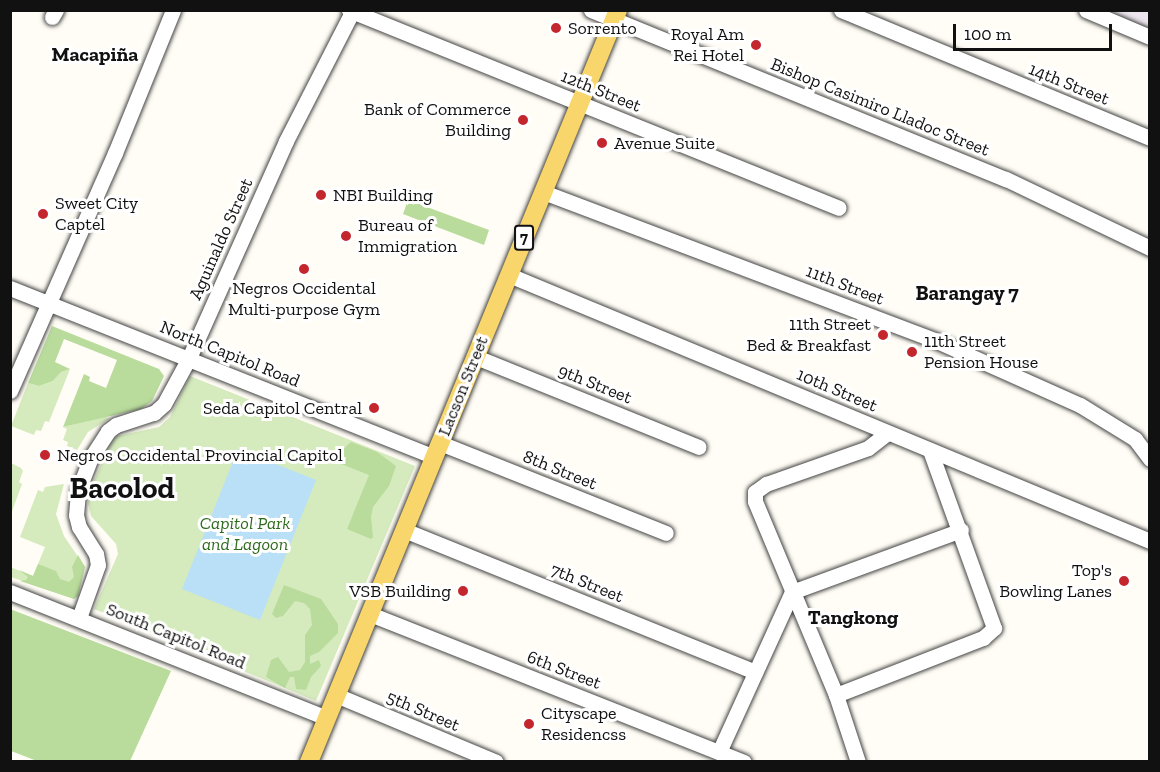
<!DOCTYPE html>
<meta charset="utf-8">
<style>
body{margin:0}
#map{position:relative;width:1160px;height:772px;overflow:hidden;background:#fffdf5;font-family:"Zilla Slab",serif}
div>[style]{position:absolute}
.industrial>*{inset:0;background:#eee6ef}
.green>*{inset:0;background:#d5ebbd}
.forest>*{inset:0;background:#b9dc9c}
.water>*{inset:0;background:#b9e0f7}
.roads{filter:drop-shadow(0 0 2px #444) drop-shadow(0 0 2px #444)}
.minor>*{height:15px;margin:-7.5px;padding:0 7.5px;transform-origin:7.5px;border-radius:7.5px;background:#fff}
.major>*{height:18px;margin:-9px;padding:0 9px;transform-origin:9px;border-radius:9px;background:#f9d66b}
.dots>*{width:16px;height:16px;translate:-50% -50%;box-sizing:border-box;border:3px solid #fff;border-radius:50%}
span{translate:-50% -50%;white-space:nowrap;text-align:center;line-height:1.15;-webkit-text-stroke:6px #fff;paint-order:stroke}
.shield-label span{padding:2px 4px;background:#fff;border:2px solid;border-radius:4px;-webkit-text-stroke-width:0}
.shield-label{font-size:16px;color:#111;font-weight:700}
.poi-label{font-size:18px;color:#111}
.left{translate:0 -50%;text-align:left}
.right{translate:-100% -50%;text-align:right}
.street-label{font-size:18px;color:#111}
.park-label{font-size:18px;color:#2f6b1f;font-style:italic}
.neighbourhood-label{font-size:20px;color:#111;font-weight:700}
.quarter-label{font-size:21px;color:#111;font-weight:700}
.town-label{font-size:30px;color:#111;font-weight:700}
.frame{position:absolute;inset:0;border:12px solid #111;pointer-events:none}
.scale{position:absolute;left:953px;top:24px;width:159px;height:27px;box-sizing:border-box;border:3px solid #111;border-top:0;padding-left:8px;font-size:18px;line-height:21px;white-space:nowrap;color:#111;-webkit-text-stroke:4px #fff;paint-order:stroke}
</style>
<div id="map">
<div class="industrial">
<div style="clip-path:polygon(1104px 11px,1149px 11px,1149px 29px)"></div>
</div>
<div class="green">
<div style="clip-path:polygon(70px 369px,49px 422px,45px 421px,41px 431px,36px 430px,34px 435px,11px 426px,28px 383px,39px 386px,53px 381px,61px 372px)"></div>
<div style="clip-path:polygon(190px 376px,415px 466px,316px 701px,94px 609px,118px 554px,116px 544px,91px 516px,88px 503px,89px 492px,110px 444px,117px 436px,159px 427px,170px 417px)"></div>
<div style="clip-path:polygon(104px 417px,110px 418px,88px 432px,77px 450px,67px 446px,68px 442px,63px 440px,67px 429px,63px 427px)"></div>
<div style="clip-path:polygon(11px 463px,21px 468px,23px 471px,19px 482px,22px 484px,11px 514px)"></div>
<div style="clip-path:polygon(64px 484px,56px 514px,64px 536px,85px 567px,78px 596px,74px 599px,11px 577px,10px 567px,33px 576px,45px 547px,20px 537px,38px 490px,43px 492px,45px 487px)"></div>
</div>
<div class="forest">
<div style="clip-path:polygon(408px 200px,489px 230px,484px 245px,403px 214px)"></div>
<div style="clip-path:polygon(52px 326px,159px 369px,164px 376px,152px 401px,141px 409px,63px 427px,84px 374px,90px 377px,89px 381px,106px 388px,117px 360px,64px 339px,55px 362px,70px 369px,61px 372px,53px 381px,39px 386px,28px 383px)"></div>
<div style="clip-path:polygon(351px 442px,377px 452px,396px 466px,389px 486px,373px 507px,371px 517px,373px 537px,371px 539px,347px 529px,369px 475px,336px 462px,340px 452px)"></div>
<div style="clip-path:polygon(78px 555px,85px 567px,78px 596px,74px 599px,20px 581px,26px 580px,28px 577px,19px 570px,33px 576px,38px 564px,56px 571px,60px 579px,69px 582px,74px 577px,72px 567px)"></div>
<div style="clip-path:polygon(284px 585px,321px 599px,338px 624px,338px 633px,319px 652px,310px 656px,310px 664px,319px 660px,321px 666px,311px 677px,306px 690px,296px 689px,294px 677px,290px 677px,285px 688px,266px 677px,271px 660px,278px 657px,289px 672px,300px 670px,305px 662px,305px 635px,312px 625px,310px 609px,304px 603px,295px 601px,283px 616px,276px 618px,272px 614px)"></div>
<div style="clip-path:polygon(10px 609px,171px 671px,130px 761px,37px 761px,11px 751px)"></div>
</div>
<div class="water">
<div style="clip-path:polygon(238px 449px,316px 480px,260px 620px,182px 589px)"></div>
</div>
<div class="roads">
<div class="minor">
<div style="left:349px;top:10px;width:528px;rotate:22deg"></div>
<div style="left:591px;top:10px;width:448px;rotate:22.2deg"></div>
<div style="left:1006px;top:179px;width:160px;rotate:25.6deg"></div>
<div style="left:841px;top:10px;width:334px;rotate:22.5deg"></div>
<div style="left:1086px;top:10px;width:69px;rotate:22.9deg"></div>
<div style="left:52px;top:17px;width:8px;rotate:-60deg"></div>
<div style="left:543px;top:192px;width:423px;rotate:20.7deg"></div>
<div style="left:939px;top:342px;width:154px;rotate:24.1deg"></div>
<div style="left:1080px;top:405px;width:65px;rotate:31.7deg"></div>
<div style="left:1135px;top:439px;width:25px;rotate:53deg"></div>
<div style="left:509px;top:275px;width:694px;rotate:22.54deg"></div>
<div style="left:10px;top:288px;width:456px;rotate:21.7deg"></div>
<div style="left:476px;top:357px;width:240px;rotate:22deg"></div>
<div style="left:10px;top:391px;width:260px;rotate:-66.2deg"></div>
<div style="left:115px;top:153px;width:154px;rotate:-67.9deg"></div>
<div style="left:440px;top:443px;width:243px;rotate:21.7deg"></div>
<div style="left:404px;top:530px;width:379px;rotate:22deg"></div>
<div style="left:10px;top:592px;width:341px;rotate:21.7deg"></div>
<div style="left:370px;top:614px;width:402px;rotate:21.6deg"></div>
<div style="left:79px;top:618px;width:56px;rotate:-70.3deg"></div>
<div style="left:98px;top:565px;width:11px;rotate:-100deg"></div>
<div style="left:96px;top:554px;width:32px;rotate:-122deg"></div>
<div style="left:79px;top:527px;width:12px;rotate:-104deg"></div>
<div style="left:76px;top:515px;width:24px;rotate:-85deg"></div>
<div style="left:78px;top:491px;width:34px;rotate:-69deg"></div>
<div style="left:90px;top:459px;width:33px;rotate:-57deg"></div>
<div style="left:108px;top:431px;width:10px;rotate:-37deg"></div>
<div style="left:116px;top:425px;width:40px;rotate:-18deg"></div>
<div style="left:154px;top:413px;width:13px;rotate:-42deg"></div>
<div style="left:164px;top:404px;width:52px;rotate:-61.5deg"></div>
<div style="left:189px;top:358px;width:238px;rotate:-65.9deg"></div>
<div style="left:286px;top:141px;width:147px;rotate:-62.9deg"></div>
<div style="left:336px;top:695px;width:173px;rotate:22.7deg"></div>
<div style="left:836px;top:695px;width:158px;rotate:-21.2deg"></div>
<div style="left:983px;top:638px;width:15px;rotate:-42deg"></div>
<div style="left:994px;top:628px;width:189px;rotate:-109.8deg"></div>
<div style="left:719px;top:752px;width:176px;rotate:-65.5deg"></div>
<div style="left:792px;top:592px;width:180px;rotate:-20.1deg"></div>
<div style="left:858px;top:762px;width:71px;rotate:-108.2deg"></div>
<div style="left:836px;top:695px;width:210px;rotate:-112.7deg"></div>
<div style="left:755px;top:501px;width:9px;rotate:-90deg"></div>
<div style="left:755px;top:492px;width:14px;rotate:-36deg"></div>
<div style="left:766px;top:484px;width:108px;rotate:-19.4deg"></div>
<div style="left:868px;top:448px;width:24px;rotate:-38deg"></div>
</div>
<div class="major">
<div style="left:309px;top:762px;width:813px;rotate:-67.66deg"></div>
</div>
</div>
<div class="dots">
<div style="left:556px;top:28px;background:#c4262e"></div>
<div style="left:756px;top:45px;background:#c4262e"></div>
<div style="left:523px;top:120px;background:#c4262e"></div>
<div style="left:602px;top:143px;background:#c4262e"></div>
<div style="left:321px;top:195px;background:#c4262e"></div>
<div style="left:43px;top:214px;background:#c4262e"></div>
<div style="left:346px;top:236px;background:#c4262e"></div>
<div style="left:304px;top:269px;background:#c4262e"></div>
<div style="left:883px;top:335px;background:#c4262e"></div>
<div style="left:912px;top:352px;background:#c4262e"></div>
<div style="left:374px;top:408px;background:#c4262e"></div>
<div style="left:45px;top:455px;background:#c4262e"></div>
<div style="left:1124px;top:581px;background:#c4262e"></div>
<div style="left:463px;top:591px;background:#c4262e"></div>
<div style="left:529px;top:724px;background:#c4262e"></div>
</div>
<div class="shield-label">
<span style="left:524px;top:238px">7</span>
</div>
<div class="poi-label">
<span class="left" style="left:568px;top:28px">Sorrento</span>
<span class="right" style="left:744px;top:45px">Royal Am<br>Rei Hotel</span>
<span class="right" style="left:511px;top:120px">Bank of Commerce<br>Building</span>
<span class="left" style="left:614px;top:143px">Avenue Suite</span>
<span class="left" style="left:333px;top:195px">NBI Building</span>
<span class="left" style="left:55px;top:214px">Sweet City<br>Captel</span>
<span class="left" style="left:358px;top:236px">Bureau of<br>Immigration</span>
<span style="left:304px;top:299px">Negros Occidental<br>Multi-purpose Gym</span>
<span class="right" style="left:871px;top:335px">11th Street<br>Bed &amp; Breakfast</span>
<span class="left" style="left:924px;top:352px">11th Street<br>Pension House</span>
<span class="right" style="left:362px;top:408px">Seda Capitol Central</span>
<span class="left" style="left:57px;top:455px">Negros Occidental Provincial Capitol</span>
<span class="right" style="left:1112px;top:581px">Top's<br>Bowling Lanes</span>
<span class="right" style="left:451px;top:591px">VSB Building</span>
<span class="left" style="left:541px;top:724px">Cityscape<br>Residencss</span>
</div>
<div class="street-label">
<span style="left:1069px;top:84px;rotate:22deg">14th Street</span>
<span style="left:601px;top:91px;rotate:22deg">12th Street</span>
<span style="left:880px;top:107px;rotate:22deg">Bishop Casimiro Lladoc Street</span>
<span style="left:221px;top:239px;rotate:-66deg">Aguinaldo Street</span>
<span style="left:845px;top:285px;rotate:21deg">11th Street</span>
<span style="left:230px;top:354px;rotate:22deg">North Capitol Road</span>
<span style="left:595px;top:384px;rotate:22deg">9th Street</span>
<span style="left:463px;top:386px;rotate:-68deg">Lacson Street</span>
<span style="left:837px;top:390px;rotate:23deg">10th Street</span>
<span style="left:560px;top:470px;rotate:22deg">8th Street</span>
<span style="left:587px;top:583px;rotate:22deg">7th Street</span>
<span style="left:176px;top:636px;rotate:22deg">South Capitol Road</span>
<span style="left:564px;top:670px;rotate:21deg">6th Street</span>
<span style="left:423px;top:711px;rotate:23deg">5th Street</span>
</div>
<div class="park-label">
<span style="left:245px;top:534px">Capitol Park<br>and Lagoon</span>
</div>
<div class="neighbourhood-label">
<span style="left:95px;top:54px">Macapiña</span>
<span style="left:853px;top:617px">Tangkong</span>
</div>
<div class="quarter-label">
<span style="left:967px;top:293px">Barangay 7</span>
</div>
<div class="town-label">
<span style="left:122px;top:488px">Bacolod</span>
</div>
<div class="frame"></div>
<div class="scale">100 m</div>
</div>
